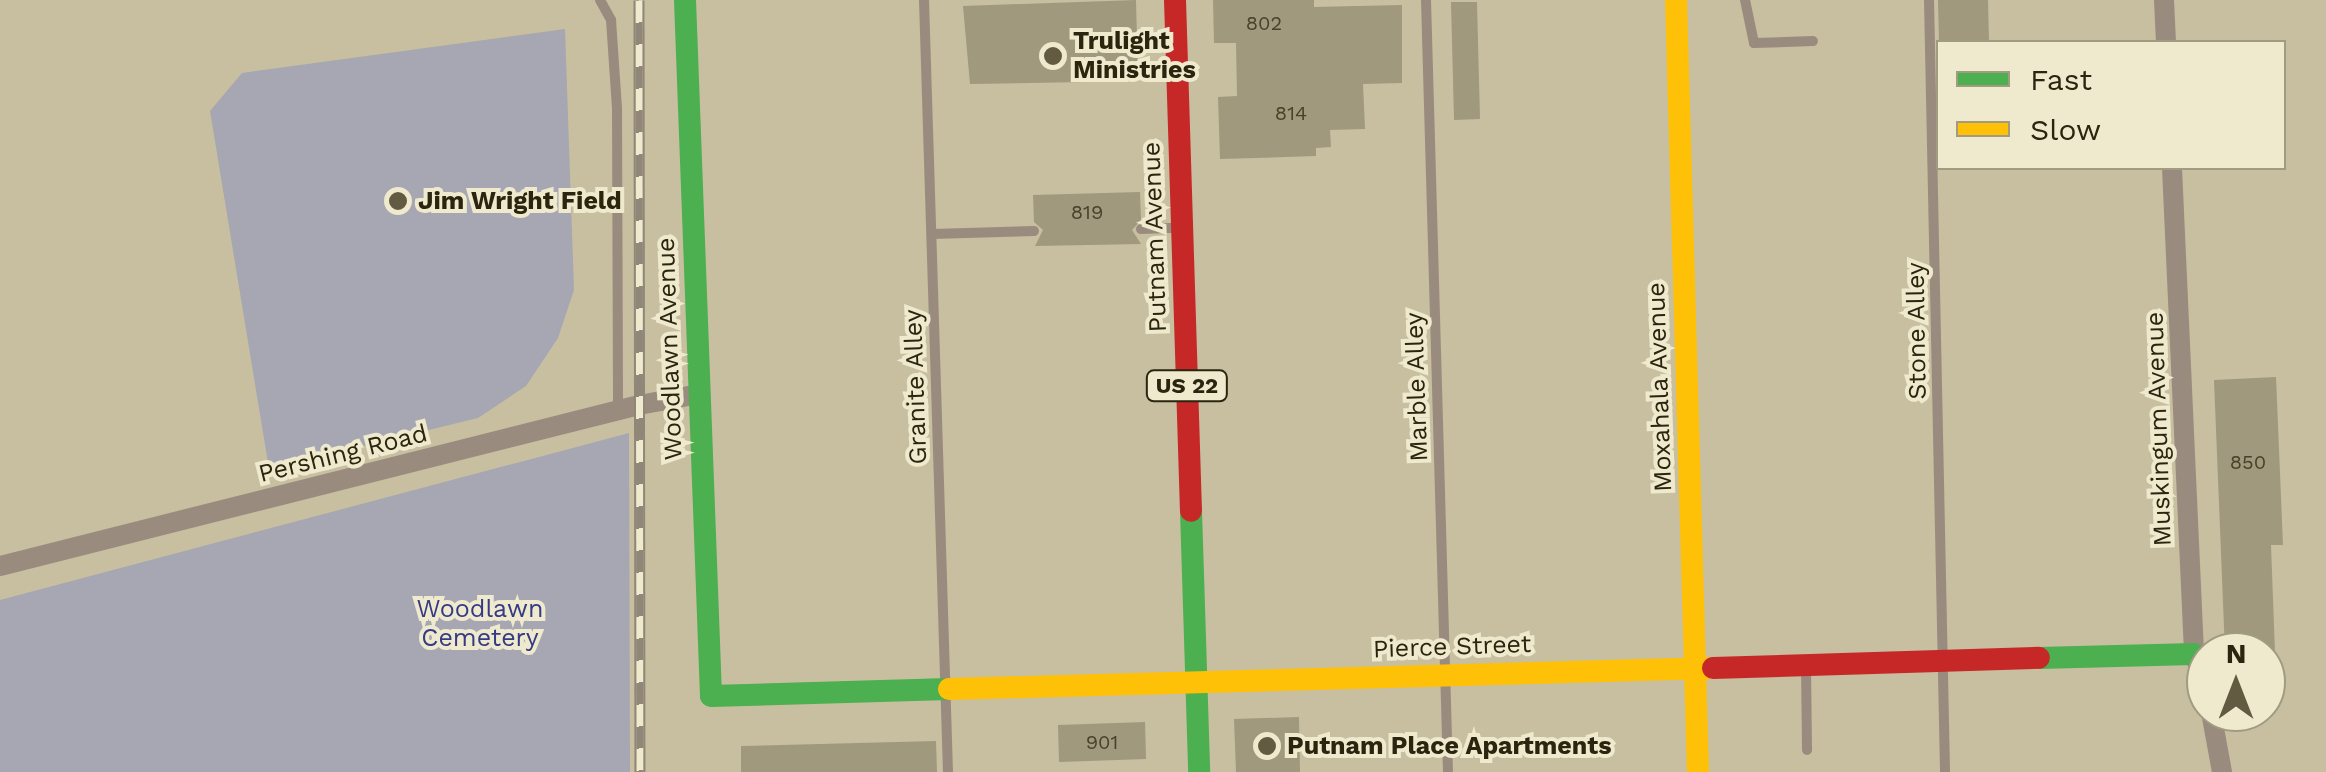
<!DOCTYPE html>
<style>
body{margin:0}
#map{position:relative;width:2326px;height:772px;overflow:hidden;background:#c7bfa0;font-family:"Work Sans",sans-serif}
div>[style]{position:absolute}
.green>*{inset:0;background:#a6a7b2}
.building>*{inset:0;background:#a0997e}
.lane>*{height:10px;margin:-5px;padding:0 5px;transform-origin:5px;border-radius:5px;background:#9a8b7f}
.street>*{height:20px;margin:-10px;padding:0 10px;transform-origin:10px;border-radius:10px;background:#9a8b7f}
.fast>*{height:22px;margin:-11px;padding:0 11px;transform-origin:11px;border-radius:11px;background:#4caf50}
.slow>*{height:22px;margin:-11px;padding:0 11px;transform-origin:11px;border-radius:11px;background:#ffc107}
.jam>*{height:22px;margin:-11px;padding:0 11px;transform-origin:11px;border-radius:11px;background:#c62828}
.rail>*{height:11px;margin-top:-5.5px;transform-origin:0;background:repeating-linear-gradient(90deg,#efe9ce 0 22px,#918778 0 44px);box-sizing:border-box;border-block:2px solid #918778}
.dots>*{width:28px;height:28px;translate:-50% -50%;box-sizing:border-box;border:5px solid #efe9ce;border-radius:50%}
span{translate:-50% -50%;white-space:nowrap;text-align:center;line-height:1.15;-webkit-text-stroke:8px #efe9ce;paint-order:stroke}
.number-label{font-size:20px;color:#48422b}
.number-label span{-webkit-text-stroke-width:0}
.shield-label span{padding:2px 8px;background:#efe9ce;border:2px solid;border-radius:8px;-webkit-text-stroke-width:0}
.shield-label{font-size:22px;color:#2b250f;font-weight:700}
.poi-label{font-size:25px;color:#2b250f;font-weight:700}
.left{translate:0 -50%;text-align:left}
.street-label{font-size:25px;color:#2b250f}
.park-label{font-size:25px;color:#353a85}
.legend{position:absolute;left:1936px;top:40px;width:350px;height:130px;box-sizing:border-box;background:#efe9ce;border:2px solid #a19b82;margin:0;padding:12px 18px;list-style:none;font-size:30px;color:#2b250f}
.legend li{display:flex;align-items:center;gap:20px;height:50px}
.legend b{width:50px;border:2px solid #a19b82}
.north{position:absolute;left:2186px;top:632px;width:100px;height:100px;box-sizing:border-box;background:#efe9ce;border:2px solid #a19b82;border-radius:50%;rotate:0deg;font-size:28px;font-weight:700;line-height:40px;text-align:center;color:#2b250f}
.north::after{content:'';display:block;margin:auto;width:35px;height:45px;background:#625b42;clip-path:polygon(50% 0,100% 100%,50% 72%,0 100%)}
</style>
<div id="map">
<div class="green">
<div style="clip-path:polygon(565px 29px,574px 290px,558px 338px,526px 386px,478px 418px,269px 469px,210px 111px,242px 73px)"></div>
<div style="clip-path:polygon(629px 433px,630px 772px,0 772px,0 600px)"></div>
</div>
<div class="building">
<div style="clip-path:polygon(1136px 0,1138px 81px,970px 84px,963px 6px)"></div>
<div style="clip-path:polygon(1213px 0,1314px 0,1314px 7px,1402px 5px,1402px 83px,1363px 84px,1365px 129px,1330px 130px,1331px 147px,1316px 148px,1316px 156px,1220px 159px,1218px 97px,1237px 96px,1236px 43px,1214px 43px)"></div>
<div style="clip-path:polygon(1938px 0,1988px 0,1989px 42px,1939px 42px)"></div>
<div style="clip-path:polygon(1451px 2px,1477px 2px,1480px 119px,1454px 120px)"></div>
<div style="clip-path:polygon(1140px 192px,1141px 220px,1132px 230px,1141px 244px,1035px 246px,1043px 230px,1034px 222px,1033px 195px)"></div>
<div style="clip-path:polygon(2276px 377px,2283px 545px,2271px 545px,2275px 652px,2225px 652px,2214px 380px)"></div>
<div style="clip-path:polygon(1299px 717px,1300px 772px,1236px 772px,1234px 719px)"></div>
<div style="clip-path:polygon(1145px 722px,1146px 759px,1059px 762px,1058px 725px)"></div>
<div style="clip-path:polygon(936px 741px,937px 772px,741px 772px,741px 746px)"></div>
</div>
<div class="lane">
<div style="left:600px;top:0;width:23px;rotate:61deg"></div>
<div style="left:611px;top:20px;width:89px;rotate:86.1deg"></div>
<div style="left:617px;top:109px;width:300px;rotate:89.8deg"></div>
<div style="left:924px;top:0;width:772px;rotate:88.22deg"></div>
<div style="left:1426px;top:0;width:772px;rotate:88.37deg"></div>
<div style="left:1745px;top:0;width:44px;rotate:78.2deg"></div>
<div style="left:1754px;top:43px;width:59px;rotate:-1.9deg"></div>
<div style="left:1929px;top:0;width:772px;rotate:88.81deg"></div>
<div style="left:1141px;top:229px;width:36px;rotate:-2deg"></div>
<div style="left:932px;top:234px;width:102px;rotate:-1.7deg"></div>
<div style="left:1806px;top:666px;width:84px;rotate:89.3deg"></div>
</div>
<div class="street">
<div style="left:2164px;top:0;width:42px;rotate:87.3deg"></div>
<div style="left:2172px;top:168px;width:486px;rotate:87.4deg"></div>
<div style="left:2194px;top:654px;width:35px;rotate:70deg"></div>
<div style="left:0;top:566px;width:659px;rotate:-14.14deg"></div>
<div style="left:639px;top:405px;width:61px;rotate:-10.4deg"></div>
<div style="left:2211px;top:712px;width:61px;rotate:79.6deg"></div>
</div>
<div class="fast">
<div style="left:685px;top:0;width:696px;rotate:87.86deg"></div>
<div style="left:711px;top:696px;width:238px;rotate:-1.7deg"></div>
<div style="left:1191px;top:511px;width:261px;rotate:88.2deg"></div>
<div style="left:2039px;top:658px;width:155px;rotate:-1.5deg"></div>
</div>
<div class="slow">
<div style="left:1676px;top:0;width:772px;rotate:88.37deg"></div>
<div style="left:949px;top:689px;width:764px;rotate:-1.57deg"></div>
</div>
<div class="jam">
<div style="left:1175px;top:0;width:511px;rotate:88.21deg"></div>
<div style="left:1713px;top:668px;width:326px;rotate:-1.8deg"></div>
</div>
<div class="rail">
<div style="left:639px;top:0;width:772px;rotate:89.93deg"></div>
</div>
<div class="dots">
<div style="left:1053px;top:56px;background:#625b42"></div>
<div style="left:398px;top:201px;background:#625b42"></div>
<div style="left:1267px;top:746px;background:#625b42"></div>
</div>
<div class="number-label">
<span style="left:1264px;top:23px">802</span>
<span style="left:1291px;top:113px">814</span>
<span style="left:1087px;top:212px">819</span>
<span style="left:2248px;top:462px">850</span>
<span style="left:1102px;top:742px">901</span>
</div>
<div class="shield-label">
<span style="left:1187px;top:386px">US 22</span>
</div>
<div class="poi-label">
<span class="left" style="left:1073px;top:56px">Trulight<br>Ministries</span>
<span class="left" style="left:418px;top:201px">Jim Wright Field</span>
<span class="left" style="left:1287px;top:746px">Putnam Place Apartments</span>
</div>
<div class="street-label">
<span style="left:1155px;top:237px;rotate:-92deg">Putnam Avenue</span>
<span style="left:1917px;top:331px;rotate:-91deg">Stone Alley</span>
<span style="left:670px;top:349px;rotate:-92deg">Woodlawn Avenue</span>
<span style="left:916px;top:387px;rotate:-92deg">Granite Alley</span>
<span style="left:1417px;top:387px;rotate:-92deg">Marble Alley</span>
<span style="left:1660px;top:387px;rotate:-92deg">Moxahala Avenue</span>
<span style="left:2159px;top:429px;rotate:-92deg">Muskingum Avenue</span>
<span style="left:343px;top:454px;rotate:-14deg">Pershing Road</span>
<span style="left:1452px;top:647px;rotate:-2deg">Pierce Street</span>
</div>
<div class="park-label">
<span style="left:480px;top:624px">Woodlawn<br>Cemetery</span>
</div>
<ul class="legend">
<li><b style="height:12px;background:#4caf50"></b>Fast</li>
<li><b style="height:12px;background:#ffc107"></b>Slow</li>
</ul>
<div class="north">N</div>
</div>
